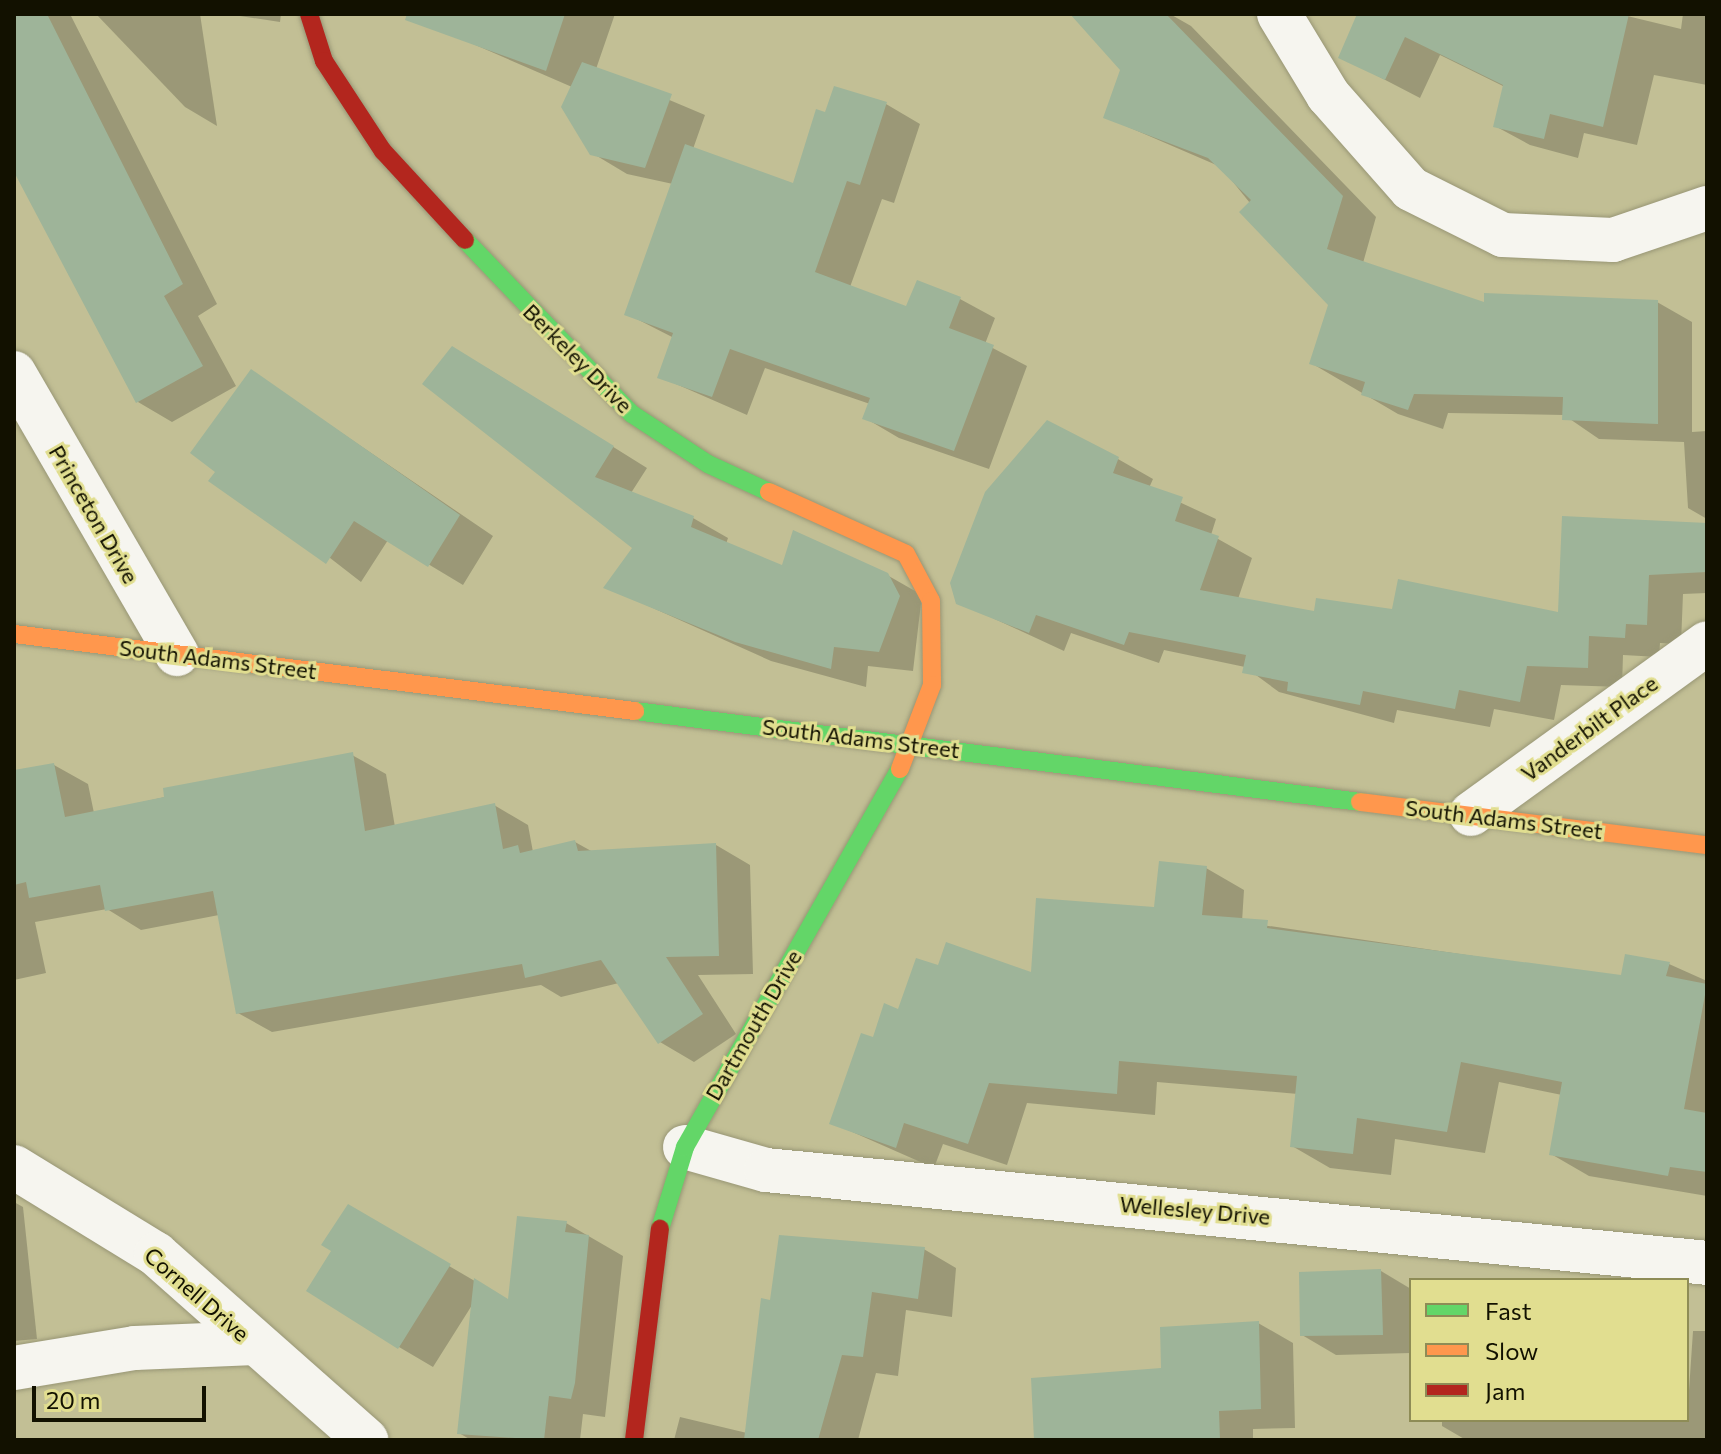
<!DOCTYPE html>
<style>
body{margin:0}
#map{position:relative;width:1721px;height:1454px;overflow:hidden;background:#c2bf95;font-family:Commissioner,sans-serif}
div>[style]{position:absolute}
.shadow>*{inset:0;background:#0003}
.building>*{inset:0;background:#9eb499}
.roads{filter:drop-shadow(0 0 2px #989675) drop-shadow(0 0 2px #989675)}
.street>*{height:44px;margin:-22px;padding:0 22px;transform-origin:22px;border-radius:22px;background:#f6f5ef}
.fast>*{height:18px;margin:-9px;padding:0 9px;transform-origin:9px;border-radius:9px;background:#63d668}
.slow>*{height:18px;margin:-9px;padding:0 9px;transform-origin:9px;border-radius:9px;background:#ff974d}
.jam>*{height:18px;margin:-9px;padding:0 9px;transform-origin:9px;border-radius:9px;background:#b3261e}
span{translate:-50% -50%;white-space:nowrap;text-align:center;line-height:1.15;-webkit-text-stroke:6px #e1de90;paint-order:stroke}
.street-label{font-size:22px;color:#121100}
.frame{position:absolute;inset:0;border:16px solid #121100;pointer-events:none}
.legend{position:absolute;left:1409px;top:1278px;width:280px;height:144px;box-sizing:border-box;background:#e1de90;border:2px solid #8e8c56;margin:0;padding:10px 14px;list-style:none;font-size:24px;color:#121100}
.legend li{display:flex;align-items:center;gap:16px;height:40px}
.legend b{width:40px;border:2px solid #8e8c56}
.scale{position:absolute;left:32px;top:1386px;width:174px;height:36px;box-sizing:border-box;border:4px solid #121100;border-top:0;padding-left:10px;font-size:24px;line-height:28px;white-space:nowrap;color:#121100;-webkit-text-stroke:6px #e1de90;paint-order:stroke}
</style>
<div id="map">
<div class="shadow">
<div style="clip-path:polygon(14px 14px,70px 14px,217px 304px,198px 316px,236px 386px,172px 422px,138px 402px,14px 139px)"></div>
<div style="clip-path:polygon(96px 14px,200px 14px,217px 126px,185px 107px)"></div>
<div style="clip-path:polygon(227px 14px,281px 14px,280px 22px)"></div>
<div style="clip-path:polygon(473px 14px,615px 14px,596px 69px,705px 115px,693px 149px,794px 186px,826px 115px,886px 104px,920px 124px,894px 203px,882px 199px,850px 287px,907px 308px,960px 299px,995px 318px,985px 344px,1027px 366px,989px 469px,899px 438px,865px 418px,870px 404px,765px 368px,747px 415px,660px 377px,674px 338px,627px 314px,673px 184px,627px 174px,592px 153px,572px 87px,464px 40px)"></div>
<div style="clip-path:polygon(1072px 14px,1170px 14px,1191px 26px,1376px 217px,1363px 263px,1486px 305px,1657px 302px,1692px 322px,1692px 432px,1707px 431px,1707px 519px,1688px 508px,1684px 442px,1599px 439px,1564px 415px,1448px 413px,1443px 429px,1398px 414px,1311px 363px,1331px 304px,1221px 167px,1105px 117px,1122px 69px)"></div>
<div style="clip-path:polygon(1361px 14px,1619px 14px,1681px 29px,1683px 14px,1707px 14px,1707px 85px,1654px 75px,1637px 145px,1584px 133px,1578px 158px,1530px 145px,1495px 126px,1505px 87px,1440px 55px,1420px 98px,1341px 57px)"></div>
<div style="clip-path:polygon(487px 368px,647px 468px,631px 493px,693px 518px,728px 538px,726px 544px,784px 568px,887px 575px,922px 595px,913px 671px,868px 666px,866px 687px,771px 661px,606px 587px,635px 548px)"></div>
<div style="clip-path:polygon(252px 372px,493px 536px,463px 585px,388px 540px,361px 582px,218px 471px)"></div>
<div style="clip-path:polygon(1118px 459px,1153px 479px,1149px 488px,1216px 519px,1211px 535px,1252px 558px,1238px 599px,1315px 613px,1560px 615px,1707px 525px,1707px 593px,1683px 594px,1681px 644px,1660px 643px,1659px 657px,1623px 655px,1622px 687px,1561px 685px,1554px 720px,1494px 709px,1490px 727px,1397px 710px,1394px 723px,1279px 692px,1245px 667px,1164px 650px,1159px 663px,1071px 633px,1064px 651px,958px 602px)"></div>
<div style="clip-path:polygon(352px 755px,386px 774px,395px 827px,494px 805px,528px 825px,533px 852px,575px 842px,593px 852px,716px 845px,750px 865px,753px 974px,698px 975px,736px 1034px,694px 1062px,660px 1042px,619px 983px,561px 997px,541px 985px,272px 1032px,238px 1013px,219px 915px,141px 930px,107px 909px,35px 922px,46px 973px,14px 980px,14px 772px,54px 765px,88px 784px,94px 813px)"></div>
<div style="clip-path:polygon(1206px 868px,1244px 890px,1242px 922px,1623px 978px,1669px 964px,1707px 981px,1707px 1196px,1589px 1176px,1551px 1154px,1562px 1095px,1499px 1082px,1485px 1153px,1395px 1139px,1391px 1175px,1330px 1168px,1292px 1146px,1298px 1094px,1157px 1082px,1155px 1115px,1027px 1103px,1007px 1165px,943px 1144px,934px 1168px,832px 1123px,874px 1040px,939px 968px,1033px 975px,1156px 909px)"></div>
<div style="clip-path:polygon(14px 1202px,23px 1207px,37px 1339px,14px 1341px)"></div>
<div style="clip-path:polygon(348px 1207px,509px 1301px,566px 1223px,623px 1256px,605px 1417px,583px 1414px,580px 1440px,471px 1440px,459px 1433px,474px 1302px,433px 1367px,399px 1347px,334px 1251px)"></div>
<div style="clip-path:polygon(922px 1248px,956px 1268px,952px 1317px,906px 1310px,898px 1376px,876px 1373px,858px 1440px,674px 1440px,680px 1417px,747px 1433px,772px 1302px)"></div>
<div style="clip-path:polygon(1381px 1271px,1411px 1289px,1411px 1353px,1336px 1355px,1302px 1335px)"></div>
<div style="clip-path:polygon(1258px 1323px,1293px 1343px,1295px 1428px,1253px 1429px,1253px 1440px,1036px 1440px)"></div>
<div style="clip-path:polygon(1693px 1331px,1707px 1331px,1707px 1440px,1466px 1440px,1442px 1426px,1442px 1420px,1687px 1420px)"></div>
</div>
<div class="building">
<div style="clip-path:polygon(14px 14px,47px 14px,183px 284px,164px 296px,203px 366px,136px 403px,14px 172px)"></div>
<div style="clip-path:polygon(407px 14px,565px 14px,546px 71px,405px 20px)"></div>
<div style="clip-path:polygon(1070px 14px,1166px 14px,1343px 196px,1327px 249px,1484px 302px,1484px 293px,1658px 300px,1658px 424px,1562px 420px,1563px 397px,1414px 394px,1408px 410px,1361px 395px,1365px 382px,1309px 364px,1328px 305px,1239px 212px,1251px 200px,1208px 158px,1103px 118px,1120px 70px)"></div>
<div style="clip-path:polygon(1357px 14px,1629px 14px,1603px 127px,1550px 114px,1544px 139px,1493px 127px,1503px 85px,1405px 37px,1385px 80px,1338px 58px)"></div>
<div style="clip-path:polygon(582px 62px,672px 94px,645px 168px,590px 155px,561px 107px)"></div>
<div style="clip-path:polygon(834px 86px,887px 102px,860px 185px,847px 181px,815px 272px,906px 306px,917px 280px,961px 297px,949px 328px,994px 345px,954px 451px,862px 419px,870px 398px,730px 349px,712px 397px,657px 378px,673px 333px,624px 315px,685px 144px,793px 183px,816px 109px,825px 112px)"></div>
<div style="clip-path:polygon(452px 346px,614px 446px,595px 477px,694px 516px,691px 527px,782px 565px,793px 530px,888px 573px,900px 596px,879px 652px,834px 647px,831px 669px,735px 642px,603px 588px,632px 548px,422px 384px)"></div>
<div style="clip-path:polygon(251px 369px,460px 515px,428px 567px,354px 521px,326px 564px,208px 481px,215px 472px,190px 453px)"></div>
<div style="clip-path:polygon(1047px 420px,1119px 457px,1113px 473px,1183px 497px,1175px 521px,1219px 536px,1200px 590px,1314px 611px,1316px 598px,1392px 609px,1398px 579px,1558px 612px,1562px 516px,1707px 523px,1707px 572px,1649px 575px,1647px 625px,1626px 624px,1625px 638px,1589px 636px,1588px 668px,1527px 666px,1520px 702px,1459px 690px,1455px 709px,1363px 691px,1360px 705px,1287px 691px,1288px 682px,1242px 673px,1246px 655px,1129px 632px,1124px 645px,1036px 615px,1029px 633px,956px 604px,950px 583px,985px 492px)"></div>
<div style="clip-path:polygon(353px 752px,365px 831px,495px 803px,503px 849px,518px 845px,520px 853px,575px 840px,578px 851px,716px 843px,719px 956px,666px 957px,703px 1014px,658px 1044px,601px 960px,525px 978px,522px 964px,236px 1014px,213px 891px,105px 911px,100px 885px,29px 898px,26px 882px,14px 885px,14px 770px,54px 763px,65px 817px,164px 797px,163px 788px)"></div>
<div style="clip-path:polygon(1159px 861px,1207px 866px,1202px 915px,1268px 920px,1267px 928px,1621px 975px,1625px 954px,1670px 962px,1666px 976px,1707px 984px,1684px 1109px,1707px 1113px,1707px 1172px,1670px 1167px,1668px 1176px,1549px 1155px,1562px 1082px,1461px 1062px,1447px 1132px,1357px 1118px,1353px 1154px,1290px 1147px,1297px 1076px,1119px 1061px,1117px 1094px,989px 1083px,968px 1144px,904px 1123px,896px 1148px,829px 1124px,861px 1033px,873px 1037px,884px 1003px,898px 1009px,916px 958px,938px 965px,946px 942px,1031px 972px,1036px 898px,1154px 907px)"></div>
<div style="clip-path:polygon(348px 1204px,451px 1264px,398px 1349px,306px 1291px,331px 1251px,321px 1245px)"></div>
<div style="clip-path:polygon(517px 1216px,567px 1221px,565px 1232px,589px 1235px,575px 1383px,571px 1399px,549px 1396px,544px 1440px,457px 1434px,474px 1278px,508px 1299px)"></div>
<div style="clip-path:polygon(779px 1235px,925px 1247px,918px 1299px,872px 1292px,863px 1357px,842px 1355px,818px 1440px,744px 1440px,761px 1298px,770px 1300px)"></div>
<div style="clip-path:polygon(1381px 1269px,1383px 1335px,1300px 1336px,1299px 1272px)"></div>
<div style="clip-path:polygon(1259px 1321px,1261px 1409px,1219px 1411px,1220px 1440px,1034px 1440px,1031px 1378px,1161px 1368px,1160px 1327px)"></div>
</div>
<div class="roads">
<div class="street">
<div style="left:1279px;top:14px;width:95px;rotate:58.8deg"></div>
<div style="left:1328px;top:95px;width:125px;rotate:48.6deg"></div>
<div style="left:1411px;top:189px;width:103px;rotate:26.6deg"></div>
<div style="left:1503px;top:235px;width:110px;rotate:2.6deg"></div>
<div style="left:1613px;top:240px;width:99px;rotate:-18.8deg"></div>
<div style="left:14px;top:373px;width:325px;rotate:59.9deg"></div>
<div style="left:1471px;top:814px;width:291px;rotate:-35.9deg"></div>
<div style="left:685px;top:1147px;width:84px;rotate:15.9deg"></div>
<div style="left:766px;top:1170px;width:946px;rotate:5.64deg"></div>
<div style="left:14px;top:1167px;width:167px;rotate:31.5deg"></div>
<div style="left:156px;top:1254px;width:281px;rotate:41.5deg"></div>
<div style="left:14px;top:1368px;width:123px;rotate:-9.4deg"></div>
<div style="left:135px;top:1348px;width:120px;rotate:-2.4deg"></div>
</div>
<div class="fast">
<div style="left:465px;top:240px;width:241px;rotate:46.2deg"></div>
<div style="left:632px;top:414px;width:91px;rotate:33.3deg"></div>
<div style="left:708px;top:464px;width:67px;rotate:24.7deg"></div>
<div style="left:635px;top:711px;width:731px;rotate:7.15deg"></div>
<div style="left:660px;top:1229px;width:86px;rotate:-73deg"></div>
<div style="left:685px;top:1147px;width:435px;rotate:-60.4deg"></div>
</div>
<div class="slow">
<div style="left:769px;top:492px;width:150px;rotate:24.3deg"></div>
<div style="left:906px;top:554px;width:53px;rotate:62deg"></div>
<div style="left:931px;top:601px;width:84px;rotate:89.3deg"></div>
<div style="left:932px;top:685px;width:90px;rotate:110.9deg"></div>
<div style="left:14px;top:634px;width:626px;rotate:7.07deg"></div>
<div style="left:1360px;top:802px;width:350px;rotate:7.1deg"></div>
</div>
<div class="jam">
<div style="left:309px;top:14px;width:49px;rotate:72.3deg"></div>
<div style="left:324px;top:61px;width:108px;rotate:56.8deg"></div>
<div style="left:383px;top:151px;width:121px;rotate:47.3deg"></div>
<div style="left:634px;top:1440px;width:213px;rotate:-83deg"></div>
</div>
</div>
<div class="street-label">
<span style="left:578px;top:358px;rotate:45deg">Berkeley Drive</span>
<span style="left:94px;top:514px;rotate:60deg">Princeton Drive</span>
<span style="left:218px;top:659px;rotate:7deg">South Adams Street</span>
<span style="left:1589px;top:728px;rotate:-36deg">Vanderbilt Place</span>
<span style="left:861px;top:738px;rotate:7deg">South Adams Street</span>
<span style="left:1504px;top:819px;rotate:7deg">South Adams Street</span>
<span style="left:753px;top:1025px;rotate:-60deg">Dartmouth Drive</span>
<span style="left:1195px;top:1210px;rotate:5deg">Wellesley Drive</span>
<span style="left:197px;top:1294px;rotate:41deg">Cornell Drive</span>
</div>
<div class="frame"></div>
<ul class="legend">
<li><b style="height:10px;background:#63d668"></b>Fast</li>
<li><b style="height:10px;background:#ff974d"></b>Slow</li>
<li><b style="height:10px;background:#b3261e"></b>Jam</li>
</ul>
<div class="scale">20 m</div>
</div>
